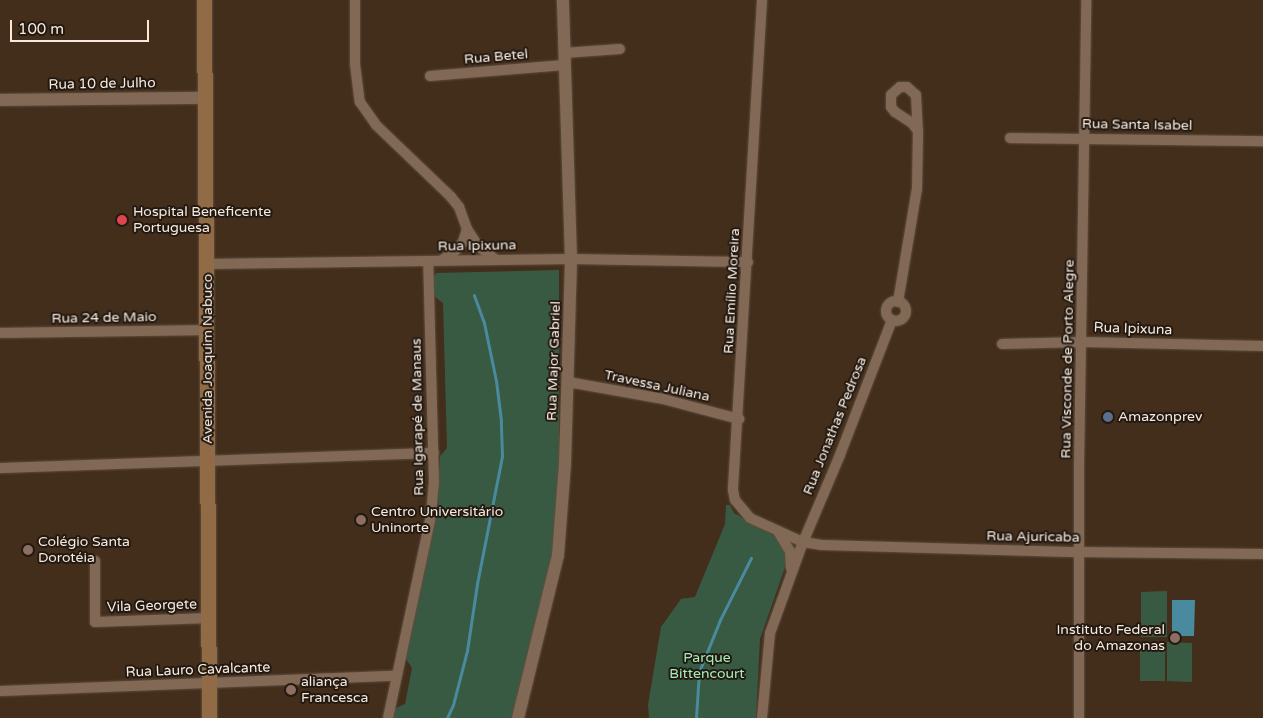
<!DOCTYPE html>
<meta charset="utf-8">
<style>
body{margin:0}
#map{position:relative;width:1263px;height:718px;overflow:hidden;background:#432e1c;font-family:"Varela Round",sans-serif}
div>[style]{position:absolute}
.green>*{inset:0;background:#395a42}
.water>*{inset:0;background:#498a9f}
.stream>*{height:2.5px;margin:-1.25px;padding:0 1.25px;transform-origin:1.25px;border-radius:1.25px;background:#498a9f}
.roads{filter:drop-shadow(0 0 1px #5f4d3d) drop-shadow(0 0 1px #5f4d3d)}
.minor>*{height:10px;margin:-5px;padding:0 5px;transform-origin:5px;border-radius:5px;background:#816955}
.minor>.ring{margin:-5px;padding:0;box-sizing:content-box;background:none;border:10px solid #816955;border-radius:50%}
.tertiary>*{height:12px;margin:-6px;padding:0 6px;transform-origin:6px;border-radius:6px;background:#816955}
.secondary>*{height:15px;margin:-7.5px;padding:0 7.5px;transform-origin:7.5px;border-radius:7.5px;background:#916b45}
.dots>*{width:14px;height:14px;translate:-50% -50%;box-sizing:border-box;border:2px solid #221911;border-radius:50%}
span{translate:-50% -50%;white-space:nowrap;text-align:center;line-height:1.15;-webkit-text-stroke:4px #221911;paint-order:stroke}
.street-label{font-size:14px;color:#f7e9de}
.poi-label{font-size:14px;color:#f7e9de}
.left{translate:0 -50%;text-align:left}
.right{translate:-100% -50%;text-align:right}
.park-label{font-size:14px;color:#a5eeb9}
.scale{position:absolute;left:10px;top:20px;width:139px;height:22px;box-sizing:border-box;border:2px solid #f7e9de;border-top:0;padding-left:6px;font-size:15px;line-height:18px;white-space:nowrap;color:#f7e9de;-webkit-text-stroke:4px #221911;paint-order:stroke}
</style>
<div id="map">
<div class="green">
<div style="clip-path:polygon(559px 270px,559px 498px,552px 555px,513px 718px,393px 718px,394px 709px,405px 704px,412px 668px,406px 659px,437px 507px,440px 456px,447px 448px,443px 303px,434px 296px,433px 278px,436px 273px)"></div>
<div style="clip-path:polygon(726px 505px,730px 505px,734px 513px,777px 537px,789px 556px,760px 639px,756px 718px,649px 718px,648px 705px,661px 627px,681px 599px,695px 597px,725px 524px)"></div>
<div style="clip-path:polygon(1167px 591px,1167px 637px,1141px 637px,1141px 592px)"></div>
<div style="clip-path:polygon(1140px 642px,1165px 642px,1165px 681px,1140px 681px)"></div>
<div style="clip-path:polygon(1167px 642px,1192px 643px,1192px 682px,1167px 681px)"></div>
</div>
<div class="water">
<div style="clip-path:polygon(1172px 600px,1195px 600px,1194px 636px,1172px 636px)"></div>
</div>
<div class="stream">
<div style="left:447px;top:718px;width:14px;rotate:-65deg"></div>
<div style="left:453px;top:705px;width:56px;rotate:-75.5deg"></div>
<div style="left:467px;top:651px;width:68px;rotate:-81.5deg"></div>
<div style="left:477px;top:584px;width:130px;rotate:-78.9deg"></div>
<div style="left:502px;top:456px;width:35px;rotate:-92deg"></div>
<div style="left:501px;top:421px;width:40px;rotate:-97.1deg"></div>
<div style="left:496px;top:381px;width:59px;rotate:-101.7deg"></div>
<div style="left:484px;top:323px;width:29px;rotate:-110deg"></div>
<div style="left:696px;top:718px;width:46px;rotate:-86.3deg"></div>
<div style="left:699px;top:672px;width:56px;rotate:-68deg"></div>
<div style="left:720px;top:620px;width:69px;rotate:-63.4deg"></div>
</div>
<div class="roads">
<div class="minor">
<div style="left:355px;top:0;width:64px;rotate:90deg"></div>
<div style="left:355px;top:64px;width:38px;rotate:83deg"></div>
<div style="left:360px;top:102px;width:28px;rotate:55deg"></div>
<div style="left:376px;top:125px;width:104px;rotate:43.8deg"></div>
<div style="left:451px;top:197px;width:13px;rotate:51deg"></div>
<div style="left:459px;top:207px;width:23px;rotate:70deg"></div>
<div style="left:467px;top:229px;width:20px;rotate:57deg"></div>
<div style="left:478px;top:246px;width:21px;rotate:37deg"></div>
<div style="left:762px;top:0;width:491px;rotate:93.4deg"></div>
<div style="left:733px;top:490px;width:10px;rotate:79deg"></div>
<div style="left:735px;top:500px;width:23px;rotate:50deg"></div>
<div style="left:750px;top:518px;width:58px;rotate:24.4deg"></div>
<div style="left:803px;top:542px;width:97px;rotate:109.9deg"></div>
<div style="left:770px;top:633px;width:85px;rotate:95.4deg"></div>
<div style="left:564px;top:53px;width:56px;rotate:-4.1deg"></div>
<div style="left:430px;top:76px;width:135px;rotate:-4.7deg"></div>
<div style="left:900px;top:87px;width:7px"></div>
<div style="left:907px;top:87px;width:12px;rotate:42deg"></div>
<div style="left:916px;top:95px;width:36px;rotate:87deg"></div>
<div style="left:918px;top:131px;width:10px;rotate:-127deg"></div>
<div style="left:912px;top:123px;width:20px;rotate:-147deg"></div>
<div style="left:895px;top:112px;width:6px;rotate:-129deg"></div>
<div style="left:891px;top:107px;width:12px;rotate:-90deg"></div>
<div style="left:891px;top:95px;width:12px;rotate:-42deg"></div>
<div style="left:1010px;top:138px;width:253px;rotate:0.7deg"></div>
<div style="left:442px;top:260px;width:16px;rotate:-35deg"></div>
<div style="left:455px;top:251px;width:12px;rotate:-48deg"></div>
<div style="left:463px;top:242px;width:14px;rotate:-73deg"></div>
<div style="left:207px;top:264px;width:364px;rotate:-0.8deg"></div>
<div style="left:571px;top:259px;width:177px;rotate:1deg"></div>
<div class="ring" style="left:886px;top:301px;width:10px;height:10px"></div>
<div style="left:898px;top:302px;width:115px;rotate:-80.5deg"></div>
<div style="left:917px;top:189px;width:58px;rotate:-89deg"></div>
<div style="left:892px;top:320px;width:145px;rotate:111.1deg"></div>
<div style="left:840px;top:455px;width:95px;rotate:113deg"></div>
<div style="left:803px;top:542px;width:19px;rotate:9deg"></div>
<div style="left:822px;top:545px;width:257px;rotate:1.6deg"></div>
<div style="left:1079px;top:552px;width:184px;rotate:0.6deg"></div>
<div style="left:0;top:333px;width:208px;rotate:-0.8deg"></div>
<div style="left:1002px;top:344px;width:81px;rotate:-1.4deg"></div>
<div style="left:1083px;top:342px;width:180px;rotate:1.3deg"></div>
<div style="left:568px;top:382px;width:97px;rotate:10.1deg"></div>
<div style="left:663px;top:399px;width:79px;rotate:14.7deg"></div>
<div style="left:0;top:468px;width:434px;rotate:-2deg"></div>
<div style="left:779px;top:533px;width:21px;rotate:59deg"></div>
<div style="left:790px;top:551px;width:17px;rotate:87deg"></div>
<div style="left:95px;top:561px;width:61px;rotate:90deg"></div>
<div style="left:95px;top:622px;width:115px;rotate:-2deg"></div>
<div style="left:0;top:691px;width:396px;rotate:-2.2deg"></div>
<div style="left:388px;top:718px;width:208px;rotate:-78deg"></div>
<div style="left:431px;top:515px;width:32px;rotate:-85deg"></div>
<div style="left:434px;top:483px;width:222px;rotate:-91.5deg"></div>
<div style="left:1079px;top:718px;width:251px;rotate:-90deg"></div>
<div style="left:1079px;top:467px;width:467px;rotate:-89.1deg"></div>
</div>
<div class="tertiary">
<div style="left:0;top:100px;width:203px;rotate:-0.6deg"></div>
<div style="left:518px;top:718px;width:168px;rotate:-76.2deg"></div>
<div style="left:558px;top:555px;width:92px;rotate:-85.6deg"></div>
<div style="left:565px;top:463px;width:204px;rotate:-88.3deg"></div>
<div style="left:571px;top:259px;width:259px;rotate:-91.8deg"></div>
</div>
<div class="secondary">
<div style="left:204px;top:0;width:718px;rotate:89.6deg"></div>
</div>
</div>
<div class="dots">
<div style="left:122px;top:220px;background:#e0444e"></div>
<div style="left:1108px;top:417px;background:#5c6f8a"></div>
<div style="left:361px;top:520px;background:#8d6e63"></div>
<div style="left:28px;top:550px;background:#8d6e63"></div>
<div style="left:1175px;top:638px;background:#8d6e63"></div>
<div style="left:291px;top:690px;background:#8d6e63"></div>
</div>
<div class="street-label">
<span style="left:496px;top:57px;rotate:-5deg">Rua Betel</span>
<span style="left:102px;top:84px;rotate:-1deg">Rua 10 de Julho</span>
<span style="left:1137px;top:125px;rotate:1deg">Rua Santa Isabel</span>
<span style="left:477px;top:246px;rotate:-1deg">Rua Ipixuna</span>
<span style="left:732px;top:291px;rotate:-87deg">Rua Emílio Moreira</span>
<span style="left:104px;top:318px;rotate:-1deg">Rua 24 de Maio</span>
<span style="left:1133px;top:329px;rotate:2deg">Rua Ipixuna</span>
<span style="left:208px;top:359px;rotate:-90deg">Avenida Joaquim Nabuco</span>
<span style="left:1068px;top:359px;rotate:-89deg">Rua Visconde de Porto Alegre</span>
<span style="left:554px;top:361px;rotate:-88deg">Rua Major Gabriel</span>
<span style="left:657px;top:386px;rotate:12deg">Travessa Juliana</span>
<span style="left:418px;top:417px;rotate:-91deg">Rua Igarapé de Manaus</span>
<span style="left:835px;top:426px;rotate:-68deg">Rua Jonathas Pedrosa</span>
<span style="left:1033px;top:537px;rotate:1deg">Rua Ajuricaba</span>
<span style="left:152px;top:606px;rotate:-2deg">Vila Georgete</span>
<span style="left:198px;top:670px;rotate:-2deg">Rua Lauro Cavalcante</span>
</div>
<div class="poi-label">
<span class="left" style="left:133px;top:220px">Hospital Beneficente<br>Portuguesa</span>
<span class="left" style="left:1118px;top:417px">Amazonprev</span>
<span class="left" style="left:371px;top:520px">Centro Universitário<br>Uninorte</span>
<span class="left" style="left:38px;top:550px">Colégio Santa<br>Dorotéia</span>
<span class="right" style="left:1165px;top:638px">Instituto Federal<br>do Amazonas</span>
<span class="left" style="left:301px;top:690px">aliança<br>Francesca</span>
</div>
<div class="park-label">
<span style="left:707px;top:666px">Parque<br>Bittencourt</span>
</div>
<div class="scale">100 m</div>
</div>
